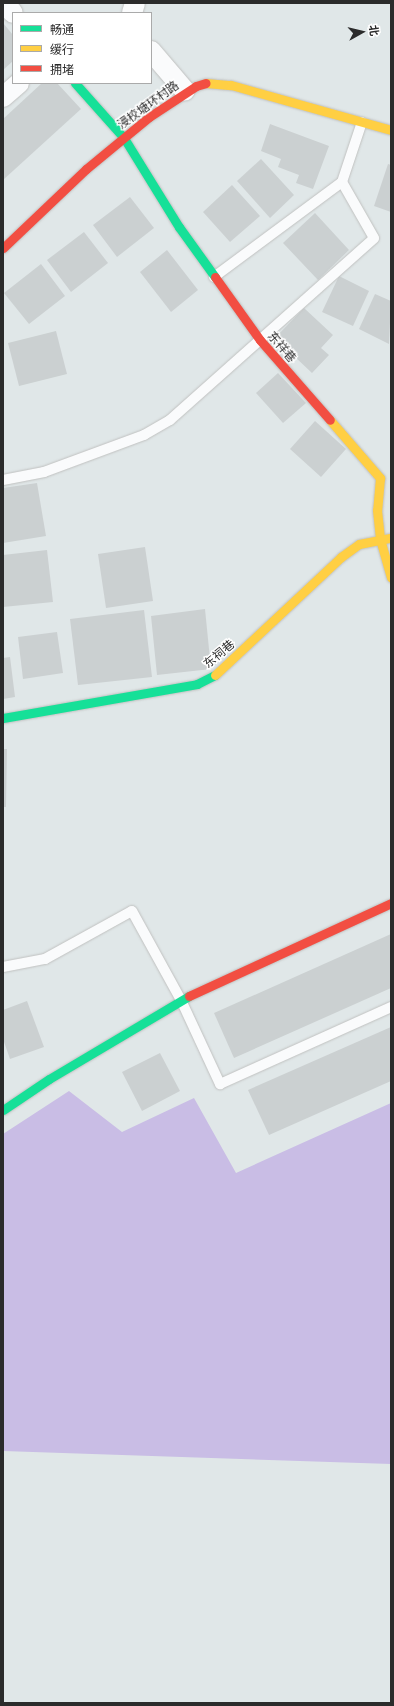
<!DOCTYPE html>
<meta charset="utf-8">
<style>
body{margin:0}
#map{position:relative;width:394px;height:1706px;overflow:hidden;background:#e0e7e8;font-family:Mulish,"Noto Sans SC",sans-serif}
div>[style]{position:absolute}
.green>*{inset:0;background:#c9bde5}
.building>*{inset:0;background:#cbd0d1}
.roads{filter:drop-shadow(0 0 1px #c0c1c0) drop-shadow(0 0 1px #c0c1c0)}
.lane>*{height:10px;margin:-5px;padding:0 5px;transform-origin:5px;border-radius:5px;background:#fafbfc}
.street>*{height:20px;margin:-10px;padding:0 10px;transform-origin:10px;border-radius:10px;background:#fafbfc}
.fast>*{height:9px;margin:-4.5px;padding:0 4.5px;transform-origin:4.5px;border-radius:4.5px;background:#16e098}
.slow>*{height:9px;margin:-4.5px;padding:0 4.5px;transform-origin:4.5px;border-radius:4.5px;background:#ffcf43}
.jam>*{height:9px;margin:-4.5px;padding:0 4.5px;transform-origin:4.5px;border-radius:4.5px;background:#f24e42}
span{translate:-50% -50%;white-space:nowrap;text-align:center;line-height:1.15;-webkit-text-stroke:3px #fff;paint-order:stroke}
.street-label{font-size:12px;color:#2b2b2b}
.frame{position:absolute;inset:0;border:4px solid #2b2b2b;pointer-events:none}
.legend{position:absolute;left:12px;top:12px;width:140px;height:72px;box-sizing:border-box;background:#fff;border:1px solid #aaa;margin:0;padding:5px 7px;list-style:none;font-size:12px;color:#2b2b2b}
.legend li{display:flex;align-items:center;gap:8px;height:20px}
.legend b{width:20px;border:1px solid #aaa}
.north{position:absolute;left:342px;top:12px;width:40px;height:40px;-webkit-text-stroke:3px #fff;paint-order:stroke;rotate:82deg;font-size:11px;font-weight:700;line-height:16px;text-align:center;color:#2b2b2b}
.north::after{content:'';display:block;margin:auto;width:14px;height:18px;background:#2b2b2b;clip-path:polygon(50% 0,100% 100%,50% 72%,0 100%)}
</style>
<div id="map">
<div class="green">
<div style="clip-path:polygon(69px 1091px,122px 1132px,194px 1098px,236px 1173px,391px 1103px,391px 1464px,3px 1451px,3px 1134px)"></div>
</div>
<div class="building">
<div style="clip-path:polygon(3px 23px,13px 35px,13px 61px,3px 70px)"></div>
<div style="clip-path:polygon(42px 83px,57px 83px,81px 109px,3px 180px,3px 119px)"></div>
<div style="clip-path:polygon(270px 124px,329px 146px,313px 189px,296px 183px,299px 175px,278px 167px,281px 159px,261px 151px)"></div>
<div style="clip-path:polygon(261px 159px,294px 195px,270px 218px,237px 181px)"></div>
<div style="clip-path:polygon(388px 164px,391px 165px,391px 212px,374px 206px)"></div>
<div style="clip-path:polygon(232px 185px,260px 216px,230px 242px,203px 212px)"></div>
<div style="clip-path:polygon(130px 197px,154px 228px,117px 257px,93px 225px)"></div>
<div style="clip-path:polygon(315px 213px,349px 250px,318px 280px,283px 243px)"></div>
<div style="clip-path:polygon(84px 232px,108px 263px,71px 292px,47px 260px)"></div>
<div style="clip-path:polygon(167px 250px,198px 290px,171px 312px,140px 272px)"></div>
<div style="clip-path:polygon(41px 264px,65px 296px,29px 324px,4px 293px)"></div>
<div style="clip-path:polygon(339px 276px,369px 291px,353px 326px,322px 312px)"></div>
<div style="clip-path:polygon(375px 294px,391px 301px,389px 344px,359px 329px)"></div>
<div style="clip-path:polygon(304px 308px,333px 335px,321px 348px,329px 355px,312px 373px,275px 338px)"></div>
<div style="clip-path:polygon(56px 331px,67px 374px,19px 386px,8px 343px)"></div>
<div style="clip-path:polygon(278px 373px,306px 403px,283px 423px,256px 393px)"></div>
<div style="clip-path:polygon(315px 421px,346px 449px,321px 477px,290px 449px)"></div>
<div style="clip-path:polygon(37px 483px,46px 536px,3px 543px,3px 488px)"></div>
<div style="clip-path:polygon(145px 547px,153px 601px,106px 608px,98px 554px)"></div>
<div style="clip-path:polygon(47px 550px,53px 602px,3px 607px,3px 555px)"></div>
<div style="clip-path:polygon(205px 609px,211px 669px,157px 675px,151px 616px)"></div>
<div style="clip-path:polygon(144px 610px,152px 677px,78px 685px,70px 619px)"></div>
<div style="clip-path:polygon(57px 632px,63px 673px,23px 679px,18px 637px)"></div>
<div style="clip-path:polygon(10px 657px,15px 697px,3px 699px,3px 658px)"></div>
<div style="clip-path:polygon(3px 749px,7px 749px,6px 807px,3px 807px)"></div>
<div style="clip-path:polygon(391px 934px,391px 988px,234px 1058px,214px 1013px)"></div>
<div style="clip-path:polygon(27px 1001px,44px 1047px,10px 1059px,3px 1039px,3px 1010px)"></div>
<div style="clip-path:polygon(391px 1027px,391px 1081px,269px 1135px,248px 1090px)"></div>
<div style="clip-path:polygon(160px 1053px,180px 1091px,142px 1111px,122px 1072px)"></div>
</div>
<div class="roads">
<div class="lane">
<div style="left:214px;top:277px;width:159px;rotate:-36.6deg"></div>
<div style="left:342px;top:182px;width:63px;rotate:-71.6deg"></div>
<div style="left:3px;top:480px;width:42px;rotate:-11deg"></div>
<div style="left:44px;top:472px;width:107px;rotate:-20.3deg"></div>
<div style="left:144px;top:435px;width:30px;rotate:-30deg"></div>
<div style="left:170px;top:420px;width:273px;rotate:-41.7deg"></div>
<div style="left:374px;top:238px;width:64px;rotate:-119.7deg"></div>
<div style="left:3px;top:967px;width:43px;rotate:-10.8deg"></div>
<div style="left:45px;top:959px;width:99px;rotate:-28.9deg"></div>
<div style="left:132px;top:911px;width:102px;rotate:61.2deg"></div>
<div style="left:181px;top:1000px;width:93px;rotate:65.1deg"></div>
<div style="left:220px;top:1084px;width:188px;rotate:-24.2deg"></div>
</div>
<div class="street">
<div style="left:4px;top:3px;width:13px;rotate:48deg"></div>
<div style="left:132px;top:13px;width:10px;rotate:-73deg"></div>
<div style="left:151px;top:51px;width:52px;rotate:49.6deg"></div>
<div style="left:3px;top:97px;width:21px;rotate:-41deg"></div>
</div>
<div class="fast">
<div style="left:75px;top:83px;width:74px;rotate:48.3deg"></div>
<div style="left:124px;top:138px;width:105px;rotate:58.3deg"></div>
<div style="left:179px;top:227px;width:62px;rotate:54.2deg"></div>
<div style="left:3px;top:718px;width:197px;rotate:-9.9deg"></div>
<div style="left:197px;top:684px;width:20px;rotate:-27deg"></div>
<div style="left:3px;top:1110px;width:55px;rotate:-34deg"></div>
<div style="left:49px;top:1079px;width:163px;rotate:-30.7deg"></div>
</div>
<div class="slow">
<div style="left:206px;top:83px;width:25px;rotate:5deg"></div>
<div style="left:231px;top:85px;width:166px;rotate:15.7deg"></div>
<div style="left:330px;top:420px;width:77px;rotate:49.2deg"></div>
<div style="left:380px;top:478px;width:32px;rotate:95deg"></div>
<div style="left:377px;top:510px;width:29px;rotate:84deg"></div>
<div style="left:380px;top:539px;width:40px;rotate:74deg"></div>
<div style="left:215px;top:675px;width:173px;rotate:-43.1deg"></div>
<div style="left:341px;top:557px;width:22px;rotate:-36deg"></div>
<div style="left:359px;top:544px;width:33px;rotate:-11deg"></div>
</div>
<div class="jam">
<div style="left:3px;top:248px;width:115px;rotate:-43.6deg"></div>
<div style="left:86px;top:169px;width:82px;rotate:-39.5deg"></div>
<div style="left:149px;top:117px;width:56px;rotate:-33.4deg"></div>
<div style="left:196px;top:86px;width:10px;rotate:-17deg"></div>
<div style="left:215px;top:277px;width:77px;rotate:54.5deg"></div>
<div style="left:260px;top:340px;width:106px;rotate:48.8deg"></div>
<div style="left:189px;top:996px;width:222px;rotate:-24.7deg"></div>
</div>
</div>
<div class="street-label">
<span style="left:148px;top:105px;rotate:-36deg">浸校塘环村路</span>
<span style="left:282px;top:347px;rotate:49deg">东祥巷</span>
<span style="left:219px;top:654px;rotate:-40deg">东祠巷</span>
</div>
<div class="frame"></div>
<ul class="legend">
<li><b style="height:5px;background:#16e098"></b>畅通</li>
<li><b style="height:5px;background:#ffcf43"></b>缓行</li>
<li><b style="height:5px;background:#f24e42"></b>拥堵</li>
</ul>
<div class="north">北</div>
</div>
